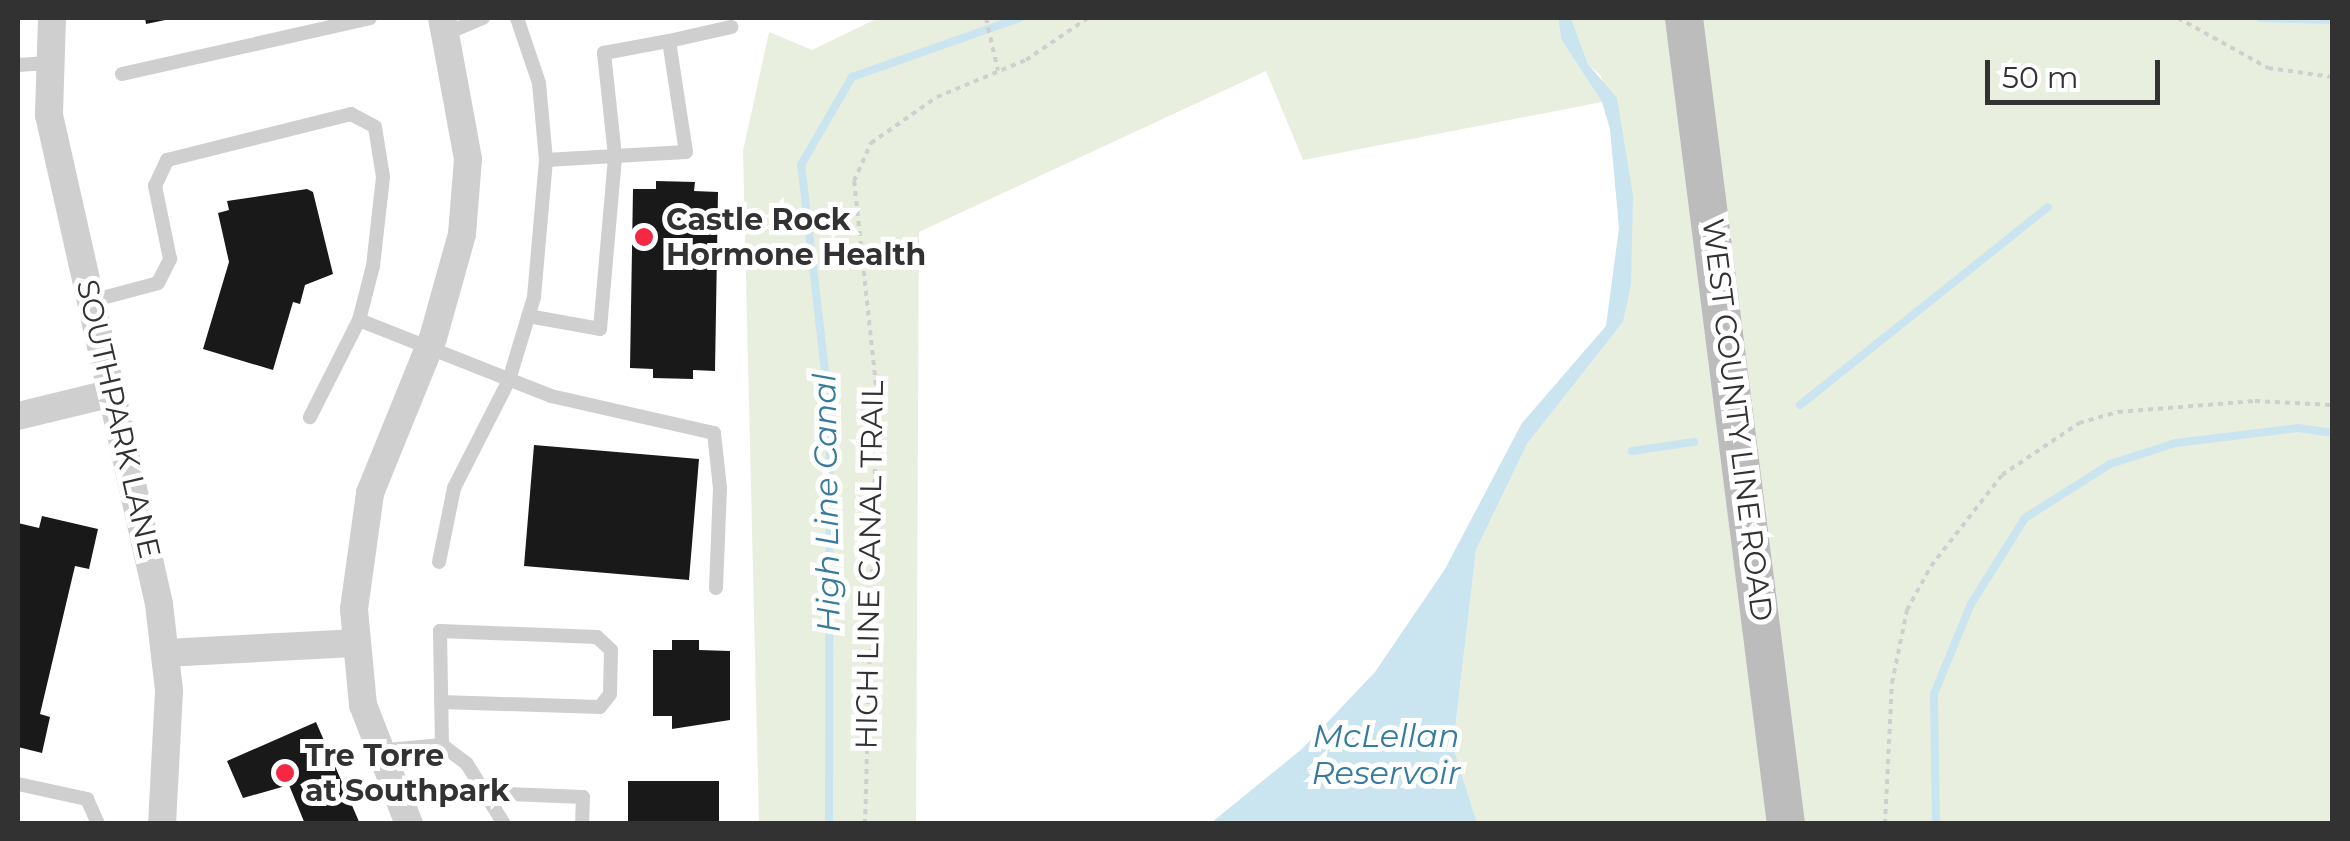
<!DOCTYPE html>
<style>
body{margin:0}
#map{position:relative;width:2350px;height:841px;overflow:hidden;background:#fff;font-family:Montserrat,sans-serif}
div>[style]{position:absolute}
.green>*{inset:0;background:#e9efdf}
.water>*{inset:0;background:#cae4f0}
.stream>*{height:8px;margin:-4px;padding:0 4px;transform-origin:4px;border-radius:4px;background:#cae4f0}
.building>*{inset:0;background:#191919}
.path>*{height:4px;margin-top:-2px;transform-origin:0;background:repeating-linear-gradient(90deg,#cfcfcf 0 5px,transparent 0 10px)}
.lane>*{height:14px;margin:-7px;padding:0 7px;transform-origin:7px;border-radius:7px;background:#cfcfcf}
.street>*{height:28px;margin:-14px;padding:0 14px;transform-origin:14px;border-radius:14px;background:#cfcfcf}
.secondary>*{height:38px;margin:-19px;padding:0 19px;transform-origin:19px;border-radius:19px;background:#bcbcbc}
.dots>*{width:28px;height:28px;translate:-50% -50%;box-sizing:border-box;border:5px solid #fff;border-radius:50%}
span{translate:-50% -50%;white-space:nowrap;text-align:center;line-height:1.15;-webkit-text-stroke:10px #fff;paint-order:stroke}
.poi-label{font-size:30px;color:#323232;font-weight:700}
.left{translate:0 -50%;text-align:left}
.street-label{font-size:30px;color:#323232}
.water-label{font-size:32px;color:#367b9d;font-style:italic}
.frame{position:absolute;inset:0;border:20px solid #323232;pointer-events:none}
.scale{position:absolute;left:1985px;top:60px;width:175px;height:45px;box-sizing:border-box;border:5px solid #323232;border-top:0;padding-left:12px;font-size:30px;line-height:35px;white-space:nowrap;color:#323232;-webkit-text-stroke:8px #fff;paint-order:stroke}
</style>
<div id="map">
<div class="green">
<div style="clip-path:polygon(878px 18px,1558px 18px,1561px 39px,1602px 102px,1303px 160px,1266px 71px,919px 232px,916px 823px,759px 824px,743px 151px,769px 32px,812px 50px)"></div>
<div style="clip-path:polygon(1571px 18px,2332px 18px,2332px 823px,1477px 823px,1453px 747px,1476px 550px,1527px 444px,1623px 322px,1633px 196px,1601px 76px,1588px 64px)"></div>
</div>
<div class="water">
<div style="clip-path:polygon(1558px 18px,1571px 18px,1588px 64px,1617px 98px,1633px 196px,1631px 284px,1623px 322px,1527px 444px,1476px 550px,1453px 747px,1477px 823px,1211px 823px,1303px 748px,1375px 672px,1445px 569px,1522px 423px,1606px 326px,1619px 228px,1610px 129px,1602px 102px,1561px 39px)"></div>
</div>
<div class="stream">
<div style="left:2260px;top:18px;width:72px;rotate:1.6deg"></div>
<div style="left:1800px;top:405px;width:317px;rotate:-38.6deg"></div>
<div style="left:1632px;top:451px;width:63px;rotate:-8.3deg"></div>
<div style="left:829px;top:824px;width:410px;rotate:-89.9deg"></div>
<div style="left:830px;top:414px;width:251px;rotate:-96.6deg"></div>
<div style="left:801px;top:165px;width:102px;rotate:-59.9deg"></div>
<div style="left:852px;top:77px;width:178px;rotate:-19.4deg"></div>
<div style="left:1936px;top:824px;width:130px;rotate:-90.9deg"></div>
<div style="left:1934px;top:694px;width:97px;rotate:-67.7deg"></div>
<div style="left:1971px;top:604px;width:102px;rotate:-57.9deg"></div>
<div style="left:2025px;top:518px;width:101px;rotate:-32.4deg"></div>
<div style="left:2110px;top:464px;width:69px;rotate:-17.7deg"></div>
<div style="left:2176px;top:443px;width:123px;rotate:-7deg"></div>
<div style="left:2298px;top:428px;width:34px;rotate:8deg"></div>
</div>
<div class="building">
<div style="clip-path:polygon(145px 18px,170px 18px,170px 19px,146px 24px)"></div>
<div style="clip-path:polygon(656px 181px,695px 182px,694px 191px,718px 192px,715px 371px,693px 370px,693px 379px,653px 378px,653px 369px,630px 368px,633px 189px,656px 189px)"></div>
<div style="clip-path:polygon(307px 189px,313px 192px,333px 274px,305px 285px,300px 304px,293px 302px,273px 370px,203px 349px,229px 262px,218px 213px,229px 210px,227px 201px)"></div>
<div style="clip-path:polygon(534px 445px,699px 459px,689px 580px,524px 566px)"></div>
<div style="clip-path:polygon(42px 516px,98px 529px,89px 569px,75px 566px,40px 714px,50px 717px,42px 753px,18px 747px,18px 523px,39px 528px)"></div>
<div style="clip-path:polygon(672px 640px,699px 640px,699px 650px,730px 651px,730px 720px,672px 729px,672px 716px,653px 716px,653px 650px,672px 650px)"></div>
<div style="clip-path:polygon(316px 722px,360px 824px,305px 824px,289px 785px,243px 798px,227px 761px)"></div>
<div style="clip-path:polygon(628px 781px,719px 781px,719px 824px,628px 824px)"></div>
</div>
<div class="path">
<div style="left:986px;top:18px;width:54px;rotate:77.2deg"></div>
<div style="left:2178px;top:18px;width:103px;rotate:29.1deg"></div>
<div style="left:2268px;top:68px;width:65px;rotate:8deg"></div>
<div style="left:865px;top:824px;width:429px;rotate:-88.4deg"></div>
<div style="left:877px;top:395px;width:215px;rotate:-96.1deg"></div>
<div style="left:854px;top:181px;width:42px;rotate:-65.9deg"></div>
<div style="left:871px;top:143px;width:80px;rotate:-34.9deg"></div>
<div style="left:937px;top:97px;width:96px;rotate:-22.6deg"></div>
<div style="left:1026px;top:60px;width:75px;rotate:-34.1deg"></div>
<div style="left:1885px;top:824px;width:141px;rotate:-87.2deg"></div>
<div style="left:1892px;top:683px;width:75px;rotate:-78.4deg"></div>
<div style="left:1907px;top:610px;width:50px;rotate:-61.4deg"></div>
<div style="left:1931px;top:566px;width:115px;rotate:-52deg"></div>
<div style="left:2002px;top:475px;width:93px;rotate:-34deg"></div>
<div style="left:2079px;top:423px;width:41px;rotate:-15.8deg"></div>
<div style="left:2118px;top:412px;width:137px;rotate:-4.6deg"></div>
<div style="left:2255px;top:401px;width:77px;rotate:3deg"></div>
</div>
<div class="lane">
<div style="left:447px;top:33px;width:39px;rotate:-23deg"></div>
<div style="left:669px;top:41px;width:64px;rotate:-12.7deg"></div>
<div style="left:18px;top:65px;width:29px;rotate:-4deg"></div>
<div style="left:122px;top:74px;width:254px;rotate:-12.7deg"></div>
<div style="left:91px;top:301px;width:69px;rotate:-15deg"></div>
<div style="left:158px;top:283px;width:27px;rotate:-63deg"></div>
<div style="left:170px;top:259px;width:75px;rotate:-101.6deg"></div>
<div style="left:155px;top:186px;width:29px;rotate:-65deg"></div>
<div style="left:167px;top:160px;width:190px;rotate:-14deg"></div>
<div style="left:351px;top:114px;width:27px;rotate:28deg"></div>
<div style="left:375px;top:127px;width:51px;rotate:80.9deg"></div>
<div style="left:383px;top:177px;width:90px;rotate:96.4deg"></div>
<div style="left:373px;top:266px;width:56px;rotate:104.5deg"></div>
<div style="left:359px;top:320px;width:109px;rotate:116.8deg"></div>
<div style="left:528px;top:316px;width:73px;rotate:10.2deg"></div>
<div style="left:600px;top:329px;width:174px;rotate:-85deg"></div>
<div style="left:615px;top:156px;width:104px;rotate:-96.1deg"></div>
<div style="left:604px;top:53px;width:66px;rotate:-10.5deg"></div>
<div style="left:669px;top:41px;width:112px;rotate:81.3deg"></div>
<div style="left:686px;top:152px;width:71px;rotate:176.8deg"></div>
<div style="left:615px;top:156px;width:69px;rotate:176.7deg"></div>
<div style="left:359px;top:320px;width:206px;rotate:21.6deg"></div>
<div style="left:551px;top:396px;width:167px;rotate:12.8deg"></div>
<div style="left:714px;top:433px;width:55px;rotate:83.8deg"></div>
<div style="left:720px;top:488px;width:100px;rotate:92.3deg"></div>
<div style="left:439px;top:562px;width:76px;rotate:-78.5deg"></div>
<div style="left:454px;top:488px;width:121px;rotate:-63deg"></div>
<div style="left:509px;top:380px;width:87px;rotate:-73.2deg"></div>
<div style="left:534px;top:297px;width:138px;rotate:-85deg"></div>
<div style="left:546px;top:160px;width:77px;rotate:-95.2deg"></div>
<div style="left:539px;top:83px;width:69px;rotate:-108.7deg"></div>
<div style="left:441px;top:702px;width:159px;rotate:1.8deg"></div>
<div style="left:600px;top:707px;width:16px;rotate:-52deg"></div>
<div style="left:610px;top:694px;width:44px;rotate:-88.7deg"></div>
<div style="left:611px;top:650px;width:19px;rotate:-137deg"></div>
<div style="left:597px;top:637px;width:157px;rotate:-177.8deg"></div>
<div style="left:440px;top:631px;width:114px;rotate:89deg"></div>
<div style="left:377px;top:751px;width:65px;rotate:-5.3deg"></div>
<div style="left:442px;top:745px;width:31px;rotate:37deg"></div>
<div style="left:467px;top:764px;width:70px;rotate:58.3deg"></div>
<div style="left:18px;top:784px;width:71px;rotate:12.3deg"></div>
<div style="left:87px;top:799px;width:27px;rotate:66deg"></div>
<div style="left:486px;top:793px;width:97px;rotate:2.4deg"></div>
<div style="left:583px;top:797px;width:27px;rotate:92deg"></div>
</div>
<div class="street">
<div style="left:52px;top:18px;width:97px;rotate:91.8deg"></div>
<div style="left:49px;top:115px;width:501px;rotate:77.32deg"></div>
<div style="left:159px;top:604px;width:88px;rotate:83.4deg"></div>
<div style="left:169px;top:691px;width:133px;rotate:93deg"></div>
<div style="left:18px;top:416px;width:98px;rotate:-13.6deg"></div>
<div style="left:165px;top:653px;width:189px;rotate:-3deg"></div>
<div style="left:409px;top:824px;width:128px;rotate:-111.1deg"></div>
<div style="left:363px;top:705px;width:96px;rotate:-95.4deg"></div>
<div style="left:354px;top:609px;width:117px;rotate:-82.1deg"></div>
<div style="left:370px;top:493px;width:167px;rotate:-67.9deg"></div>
<div style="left:433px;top:338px;width:108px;rotate:-74.4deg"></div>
<div style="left:462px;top:234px;width:75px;rotate:-85.4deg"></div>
<div style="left:468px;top:159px;width:143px;rotate:-100.4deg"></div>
</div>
<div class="secondary">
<div style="left:1684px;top:18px;width:812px;rotate:82.79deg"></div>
</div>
<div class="dots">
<div style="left:644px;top:237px;background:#f52743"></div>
<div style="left:285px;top:773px;background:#f52743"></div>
</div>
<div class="poi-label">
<span class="left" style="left:666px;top:237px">Castle Rock<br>Hormone Health</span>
<span class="left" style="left:305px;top:773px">Tre Torre<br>at Southpark</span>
</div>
<div class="street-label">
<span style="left:118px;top:419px;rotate:77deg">SOUTHPARK LANE</span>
<span style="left:1737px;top:420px;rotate:83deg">WEST COUNTY LINE ROAD</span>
<span style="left:870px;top:565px;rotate:-89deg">HIGH LINE CANAL TRAIL</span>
</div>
<div class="water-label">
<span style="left:827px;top:503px;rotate:-91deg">High Line Canal</span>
<span style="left:1386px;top:755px">McLellan<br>Reservoir</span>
</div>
<div class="frame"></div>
<div class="scale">50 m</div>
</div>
